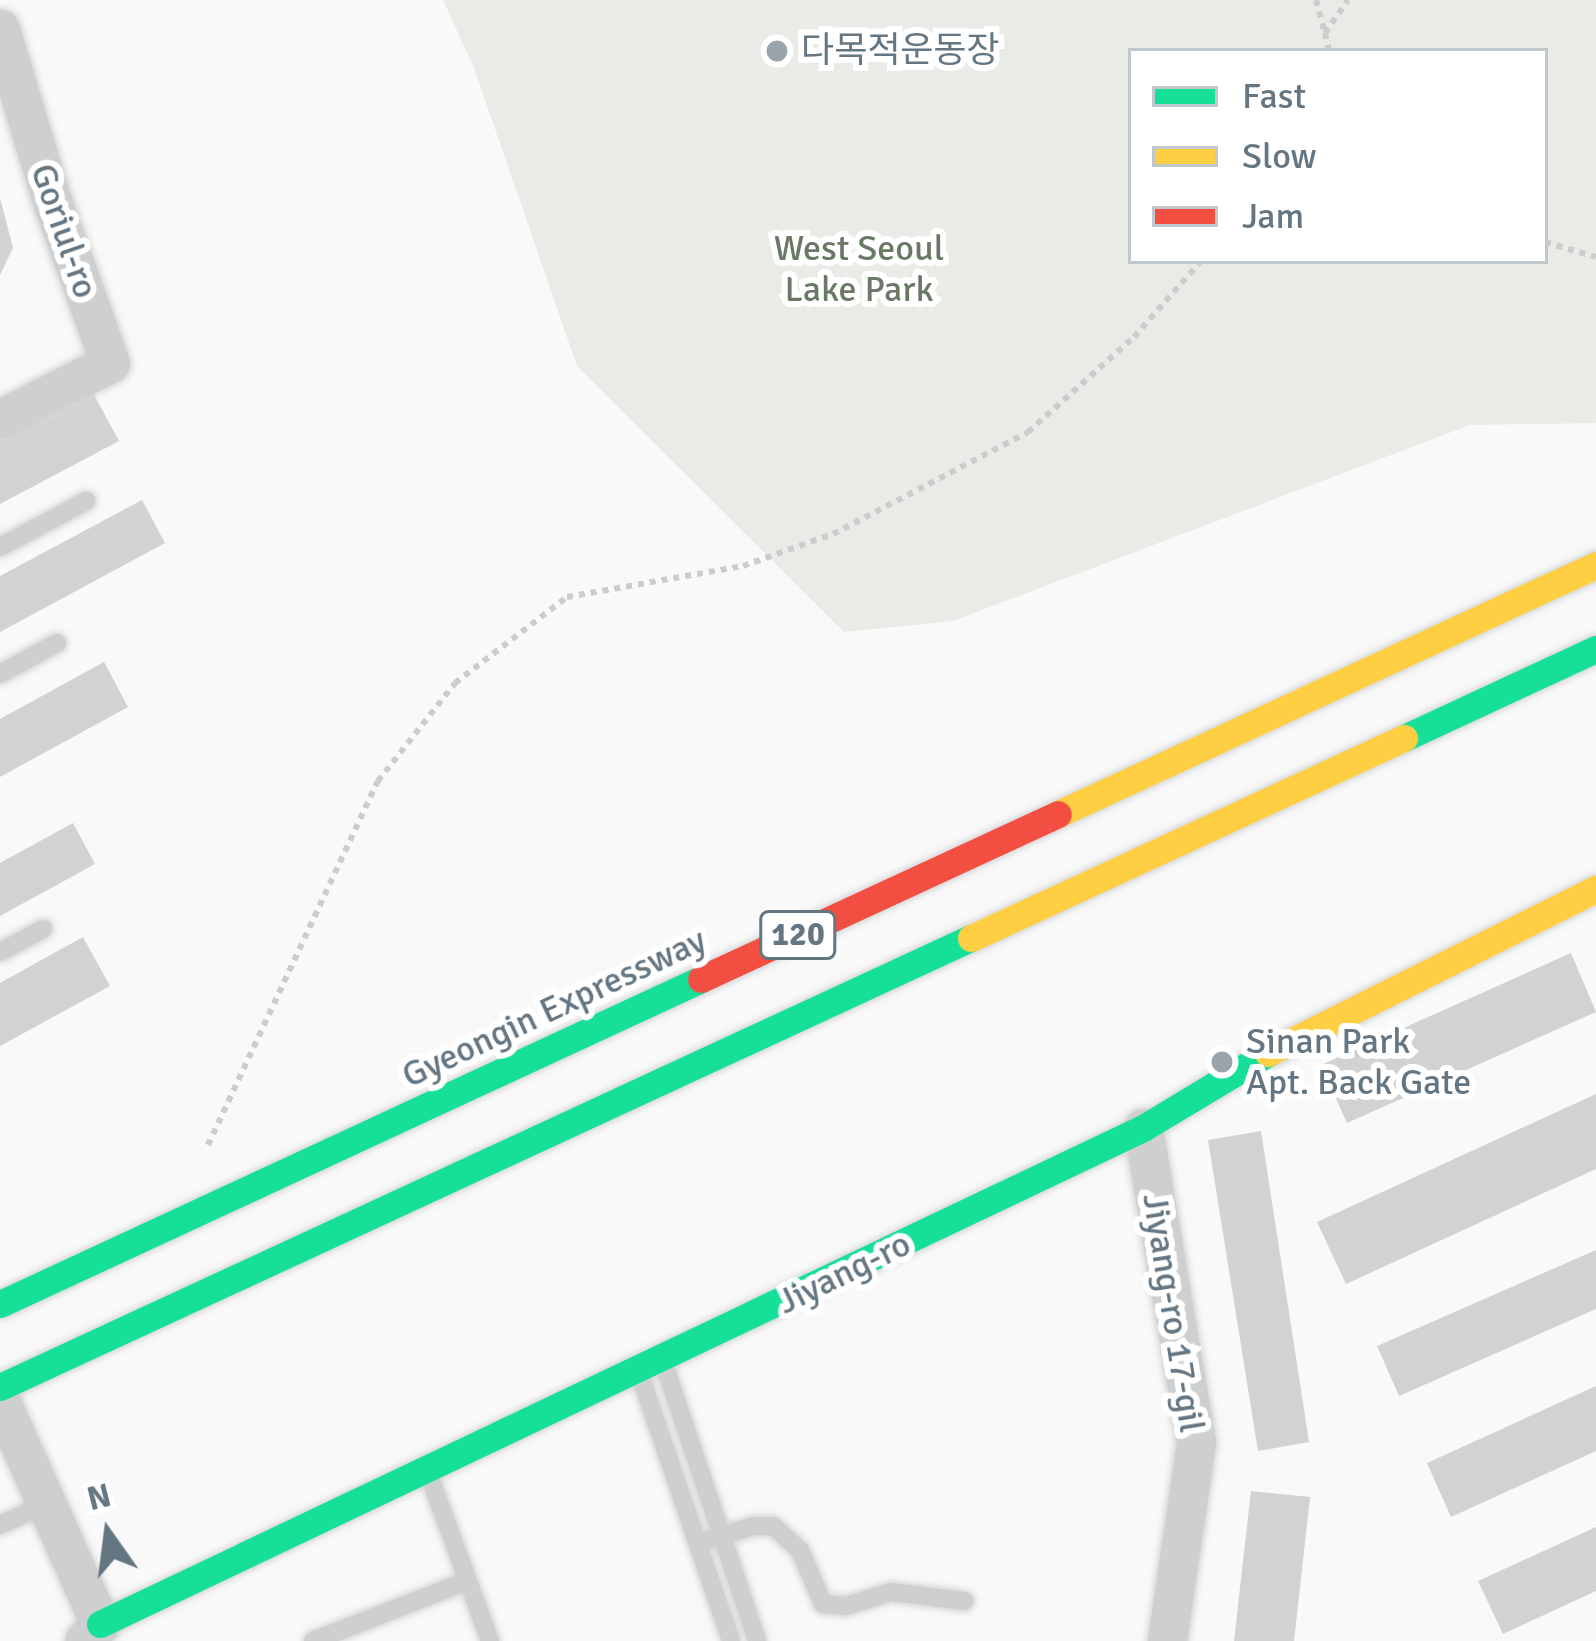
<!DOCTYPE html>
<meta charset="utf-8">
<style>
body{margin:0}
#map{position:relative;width:1596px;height:1641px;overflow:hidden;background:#f9f9f9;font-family:Signika,"Noto Sans KR",sans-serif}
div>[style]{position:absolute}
.green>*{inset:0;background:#e8ebe6}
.building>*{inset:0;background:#d0d2d3}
.path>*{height:6px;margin-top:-3px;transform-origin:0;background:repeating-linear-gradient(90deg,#cbcccd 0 6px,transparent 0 12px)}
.roads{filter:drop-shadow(0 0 3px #d5d6d7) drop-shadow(0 0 3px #d5d6d7)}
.lane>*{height:18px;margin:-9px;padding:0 9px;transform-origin:9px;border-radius:9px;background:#cecfd0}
.street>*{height:39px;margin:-19.5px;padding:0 19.5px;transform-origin:19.5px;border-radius:19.5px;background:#cecfd0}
.fast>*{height:27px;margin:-13.5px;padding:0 13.5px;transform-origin:13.5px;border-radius:13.5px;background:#16e098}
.slow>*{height:27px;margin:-13.5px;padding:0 13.5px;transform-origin:13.5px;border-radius:13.5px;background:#ffcf43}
.jam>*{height:27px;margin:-13.5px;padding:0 13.5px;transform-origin:13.5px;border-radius:13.5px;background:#f24e42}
.dots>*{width:33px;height:33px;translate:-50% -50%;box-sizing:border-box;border:6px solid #fff;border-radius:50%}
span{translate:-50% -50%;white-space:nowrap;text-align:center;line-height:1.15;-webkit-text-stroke:12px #fff;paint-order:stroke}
.shield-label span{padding:3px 9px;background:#fff;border:3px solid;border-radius:9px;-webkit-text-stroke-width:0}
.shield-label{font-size:33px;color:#657683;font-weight:700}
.poi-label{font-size:36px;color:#657683}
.left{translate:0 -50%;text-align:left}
.street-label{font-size:36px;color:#657683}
.park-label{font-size:36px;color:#687a64}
.legend{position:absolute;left:1128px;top:48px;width:420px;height:216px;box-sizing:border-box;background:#fff;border:3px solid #c1c8cd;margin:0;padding:15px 21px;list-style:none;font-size:36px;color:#657683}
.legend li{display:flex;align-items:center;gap:24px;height:60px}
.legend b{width:60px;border:3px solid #c1c8cd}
.north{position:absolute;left:48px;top:1473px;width:120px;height:120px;-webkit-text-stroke:9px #fff;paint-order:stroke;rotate:346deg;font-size:33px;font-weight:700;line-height:48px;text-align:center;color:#657683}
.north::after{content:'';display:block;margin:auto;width:42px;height:54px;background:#657683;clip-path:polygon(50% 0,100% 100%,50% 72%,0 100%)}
</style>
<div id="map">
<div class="green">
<div style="clip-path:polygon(evenodd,443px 0,1596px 0,1596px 423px,1470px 425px,953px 621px,844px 632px,577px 366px,474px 68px,443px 0,1545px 51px,1545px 261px,1131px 261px,1131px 51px,1545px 51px)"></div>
</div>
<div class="building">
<div style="clip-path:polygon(0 198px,13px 248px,0 275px)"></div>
<div style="clip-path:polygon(92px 391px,119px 441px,0 504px,0 440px)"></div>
<div style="clip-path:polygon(142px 500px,165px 543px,0 632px,0 576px)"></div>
<div style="clip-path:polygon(104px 662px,128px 707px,0 777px,0 719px)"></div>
<div style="clip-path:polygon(73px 823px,95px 864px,0 916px,0 863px)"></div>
<div style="clip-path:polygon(83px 937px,110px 986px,0 1046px,0 983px)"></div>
<div style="clip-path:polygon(1571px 953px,1596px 1012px,1347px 1123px,1321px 1065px)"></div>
<div style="clip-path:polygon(1596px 1094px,1596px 1169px,1346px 1284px,1317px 1222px)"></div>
<div style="clip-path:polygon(1261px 1131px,1309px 1442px,1258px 1451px,1208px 1140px)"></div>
<div style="clip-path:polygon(1596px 1250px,1596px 1309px,1399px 1396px,1377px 1346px)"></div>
<div style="clip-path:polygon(1596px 1386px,1596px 1451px,1451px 1517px,1427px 1463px)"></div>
<div style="clip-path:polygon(1251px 1491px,1310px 1497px,1294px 1641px,1234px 1641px)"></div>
<div style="clip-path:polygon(1596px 1527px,1596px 1591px,1503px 1634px,1478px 1581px)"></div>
</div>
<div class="path">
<div style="left:1316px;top:0;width:34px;rotate:75deg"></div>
<div style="left:1325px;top:33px;width:40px;rotate:-55.1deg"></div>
<div style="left:1325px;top:33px;width:18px;rotate:77deg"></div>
<div style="left:1545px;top:242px;width:53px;rotate:16.4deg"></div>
<div style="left:208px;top:1145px;width:402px;rotate:-65deg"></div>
<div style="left:378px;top:781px;width:125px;rotate:-51.8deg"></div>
<div style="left:455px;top:683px;width:141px;rotate:-37.5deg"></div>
<div style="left:567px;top:597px;width:179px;rotate:-10deg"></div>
<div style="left:743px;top:566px;width:96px;rotate:-19.6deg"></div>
<div style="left:833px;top:534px;width:220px;rotate:-27.6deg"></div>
<div style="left:1028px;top:432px;width:142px;rotate:-41.9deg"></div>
<div style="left:1134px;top:337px;width:101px;rotate:-48.6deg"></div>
</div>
<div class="roads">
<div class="lane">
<div style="left:0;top:547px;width:98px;rotate:-28.1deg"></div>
<div style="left:0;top:674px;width:65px;rotate:-28.5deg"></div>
<div style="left:0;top:952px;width:49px;rotate:-28.1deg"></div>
<div style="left:663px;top:1361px;width:295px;rotate:71.4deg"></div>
<div style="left:639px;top:1372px;width:284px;rotate:71.1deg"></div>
<div style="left:429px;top:1475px;width:177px;rotate:69.8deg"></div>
<div style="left:0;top:1525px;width:51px;rotate:-24.5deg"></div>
<div style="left:698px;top:1543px;width:59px;rotate:-16.9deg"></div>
<div style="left:754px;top:1526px;width:19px"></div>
<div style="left:773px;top:1526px;width:36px;rotate:42deg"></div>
<div style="left:800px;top:1550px;width:59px;rotate:66.9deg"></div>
<div style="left:823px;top:1604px;width:23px;rotate:5deg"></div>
<div style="left:846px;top:1606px;width:47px;rotate:-17.3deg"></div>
<div style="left:891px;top:1592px;width:74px;rotate:7deg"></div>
<div style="left:313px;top:1641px;width:165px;rotate:-21.3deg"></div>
</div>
<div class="street">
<div style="left:0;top:29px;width:183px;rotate:73.2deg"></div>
<div style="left:53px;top:204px;width:169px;rotate:70.3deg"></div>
<div style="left:110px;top:363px;width:123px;rotate:153deg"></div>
<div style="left:1143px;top:1128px;width:318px;rotate:80.4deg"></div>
<div style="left:1196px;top:1442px;width:201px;rotate:98.3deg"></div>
<div style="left:0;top:1400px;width:245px;rotate:65.9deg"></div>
<div style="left:100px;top:1624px;width:23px;rotate:133deg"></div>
</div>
<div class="fast">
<div style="left:1404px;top:738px;width:212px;rotate:-24.9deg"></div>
<div style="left:0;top:1304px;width:773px;rotate:-24.87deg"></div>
<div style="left:0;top:1387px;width:1070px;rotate:-24.82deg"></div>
<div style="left:100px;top:1624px;width:1155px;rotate:-25.43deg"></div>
<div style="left:1143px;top:1128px;width:146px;rotate:-31deg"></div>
</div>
<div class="slow">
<div style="left:1058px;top:814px;width:593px;rotate:-24.84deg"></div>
<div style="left:971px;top:938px;width:477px;rotate:-24.8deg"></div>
<div style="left:1268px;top:1053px;width:367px;rotate:-26.6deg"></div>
</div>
<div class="jam">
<div style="left:701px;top:979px;width:393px;rotate:-24.8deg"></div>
</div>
</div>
<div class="dots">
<div style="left:777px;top:51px;background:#99a4ac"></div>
<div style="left:1222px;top:1062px;background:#99a4ac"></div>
</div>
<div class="shield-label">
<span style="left:798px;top:935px">120</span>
</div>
<div class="poi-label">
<span class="left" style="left:801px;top:51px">다목적운동장</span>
<span class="left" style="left:1246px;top:1062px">Sinan Park<br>Apt. Back Gate</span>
</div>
<div class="street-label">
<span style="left:64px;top:231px;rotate:71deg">Goriul-ro</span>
<span style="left:554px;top:1008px;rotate:-25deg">Gyeongin Expressway</span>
<span style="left:844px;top:1273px;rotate:-26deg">Jiyang-ro</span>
<span style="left:1173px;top:1313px;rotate:81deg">Jiyang-ro 17-gil</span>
</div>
<div class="park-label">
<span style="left:859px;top:269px">West Seoul<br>Lake Park</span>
</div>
<ul class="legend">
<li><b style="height:15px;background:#16e098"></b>Fast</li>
<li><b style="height:15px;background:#ffcf43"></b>Slow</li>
<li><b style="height:15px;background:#f24e42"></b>Jam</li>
</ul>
<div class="north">N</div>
</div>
